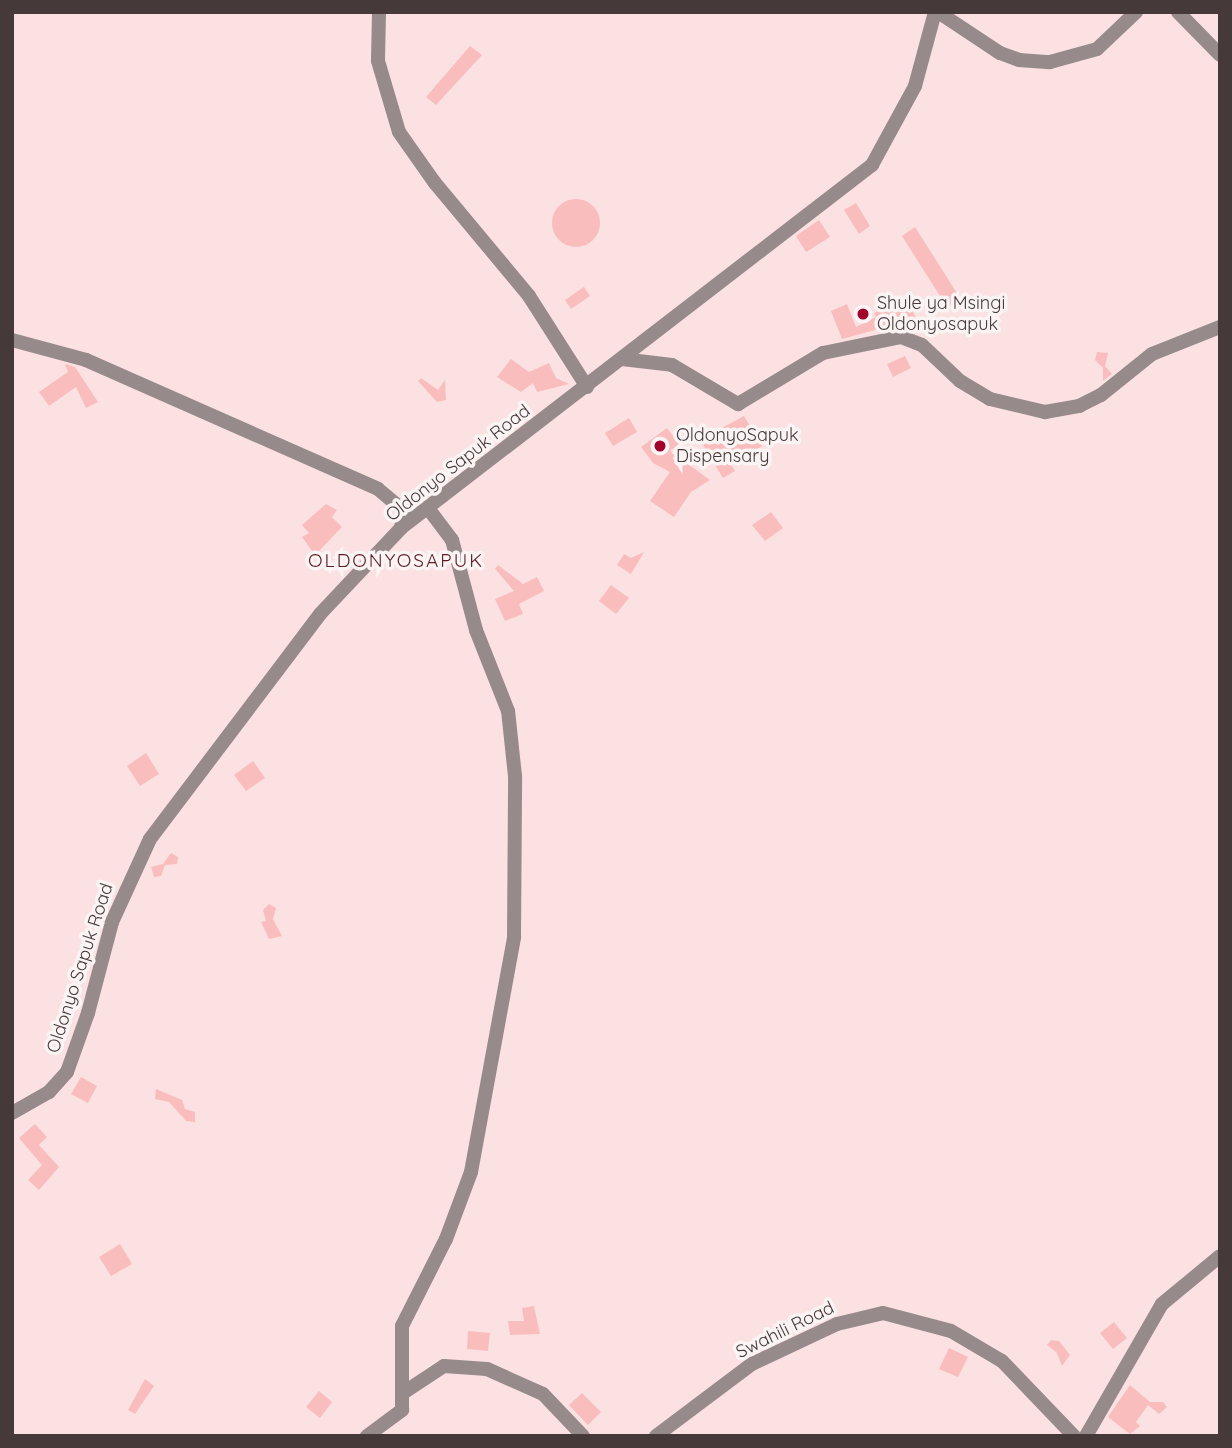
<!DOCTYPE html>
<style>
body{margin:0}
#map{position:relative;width:1232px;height:1448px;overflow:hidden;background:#fbe1e1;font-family:Quicksand,sans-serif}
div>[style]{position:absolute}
.building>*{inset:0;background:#fabdbd}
.round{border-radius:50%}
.street>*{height:14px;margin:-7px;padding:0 7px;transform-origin:7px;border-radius:7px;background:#978a8a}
.dots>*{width:19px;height:19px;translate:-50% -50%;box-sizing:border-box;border:4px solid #faf4f4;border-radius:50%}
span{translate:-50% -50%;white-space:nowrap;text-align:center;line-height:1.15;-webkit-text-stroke:7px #faf4f4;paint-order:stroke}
.poi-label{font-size:18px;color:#463939}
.left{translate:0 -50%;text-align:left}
.street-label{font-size:18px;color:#463939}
.neighbourhood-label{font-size:19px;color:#5f1a21;letter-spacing:2px}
.frame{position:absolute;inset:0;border:14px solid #463939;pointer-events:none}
</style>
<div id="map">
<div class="building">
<div style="clip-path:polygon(470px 46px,482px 55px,436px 105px,426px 97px)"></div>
<div class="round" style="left:552px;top:199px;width:48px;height:48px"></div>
<div style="clip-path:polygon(856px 203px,870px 226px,859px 234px,844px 210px)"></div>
<div style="clip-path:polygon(819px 220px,830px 237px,806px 252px,796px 236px)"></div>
<div style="clip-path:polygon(915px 227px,960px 298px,947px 307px,902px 236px)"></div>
<div style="clip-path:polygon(584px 287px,590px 296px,571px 309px,565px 300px)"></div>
<div style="clip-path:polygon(908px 299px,916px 319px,842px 339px,831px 311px,847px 304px,856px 327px,876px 317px,874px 313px)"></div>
<div style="clip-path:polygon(1097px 352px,1108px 353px,1105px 366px,1112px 374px,1103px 381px,1103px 368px,1095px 360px)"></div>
<div style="clip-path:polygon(905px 356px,911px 368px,893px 377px,887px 364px)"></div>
<div style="clip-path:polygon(511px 359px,529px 372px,549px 363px,556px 378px,569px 384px,537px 392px,533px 383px,521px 392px,497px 377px)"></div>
<div style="clip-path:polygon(65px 364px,75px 367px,98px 402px,86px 408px,76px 387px,49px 406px,39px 392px,68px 372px)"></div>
<div style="clip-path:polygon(421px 378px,438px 390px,445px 380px,446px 400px,437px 402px,418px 381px)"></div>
<div style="clip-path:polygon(744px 416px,762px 446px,731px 465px,735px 471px,723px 478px,700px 440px)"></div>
<div style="clip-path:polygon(629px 418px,637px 432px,613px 446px,605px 433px)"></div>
<div style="clip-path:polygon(667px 428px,679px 444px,670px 451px,710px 480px,691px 492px,674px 517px,650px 501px,670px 472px,653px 463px,641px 447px)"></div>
<div style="clip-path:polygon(326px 504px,337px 510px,332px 517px,342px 527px,315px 555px,302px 537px,309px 533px,302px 525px)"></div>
<div style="clip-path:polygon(771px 512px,783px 528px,765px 541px,752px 525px)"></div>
<div style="clip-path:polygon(644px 552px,631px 574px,617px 565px,624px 554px,631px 558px)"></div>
<div style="clip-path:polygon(498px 565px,523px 584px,537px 577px,544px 591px,519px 604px,523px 614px,505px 621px,495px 599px,514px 591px,495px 569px)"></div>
<div style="clip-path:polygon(611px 585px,629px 598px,616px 614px,599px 601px)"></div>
<div style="clip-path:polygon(146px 753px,159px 774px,140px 786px,127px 766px)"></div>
<div style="clip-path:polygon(253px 761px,265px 778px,246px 791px,234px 775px)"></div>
<div style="clip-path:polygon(171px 853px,178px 857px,177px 864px,165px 865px,161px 876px,154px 877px,151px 867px,163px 864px)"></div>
<div style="clip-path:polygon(269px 904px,276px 908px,273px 919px,282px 936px,269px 939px,261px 922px,266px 921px,263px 910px)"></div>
<div style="clip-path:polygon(81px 1077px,97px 1086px,88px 1103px,71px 1094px)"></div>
<div style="clip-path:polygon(156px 1089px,182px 1100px,185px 1109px,195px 1112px,195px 1122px,186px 1121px,169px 1102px,155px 1099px)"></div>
<div style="clip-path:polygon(35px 1124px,47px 1137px,39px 1145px,59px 1167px,39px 1190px,28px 1180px,42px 1165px,19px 1138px)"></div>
<div style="clip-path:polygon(120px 1244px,132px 1264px,111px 1276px,99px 1257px)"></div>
<div style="clip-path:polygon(534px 1306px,540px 1334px,510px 1335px,508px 1321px,524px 1321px,522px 1308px)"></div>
<div style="clip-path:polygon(1114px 1322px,1127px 1338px,1113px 1349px,1100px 1333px)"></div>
<div style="clip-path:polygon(468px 1331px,490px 1333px,488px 1351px,467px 1349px)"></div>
<div style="clip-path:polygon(1051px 1340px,1059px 1341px,1070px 1355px,1062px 1366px,1057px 1353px,1047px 1345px)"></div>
<div style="clip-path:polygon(949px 1348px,968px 1357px,958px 1377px,939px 1369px)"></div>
<div style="clip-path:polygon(145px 1379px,154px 1386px,135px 1414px,128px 1410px)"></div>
<div style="clip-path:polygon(1130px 1385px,1150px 1402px,1163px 1402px,1167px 1407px,1159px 1414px,1148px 1405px,1136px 1422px,1140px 1426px,1130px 1434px,1108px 1417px)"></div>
<div style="clip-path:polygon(319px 1391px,332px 1402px,320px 1418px,306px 1407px)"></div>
<div style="clip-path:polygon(582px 1393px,601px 1412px,588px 1425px,569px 1405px)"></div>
</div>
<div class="street">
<div style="left:379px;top:12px;width:49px;rotate:91.2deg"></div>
<div style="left:378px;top:61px;width:74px;rotate:73.5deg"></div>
<div style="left:399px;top:132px;width:62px;rotate:54.8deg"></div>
<div style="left:435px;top:183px;width:147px;rotate:50.2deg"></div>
<div style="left:529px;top:296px;width:108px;rotate:57.5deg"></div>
<div style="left:938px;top:12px;width:74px;rotate:33.5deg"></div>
<div style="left:1000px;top:53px;width:20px;rotate:20deg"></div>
<div style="left:1019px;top:60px;width:31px;rotate:4deg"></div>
<div style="left:1050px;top:62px;width:49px;rotate:-15.5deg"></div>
<div style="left:1097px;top:49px;width:54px;rotate:-43.5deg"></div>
<div style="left:1178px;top:12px;width:60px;rotate:45.7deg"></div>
<div style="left:12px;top:340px;width:77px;rotate:15.1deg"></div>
<div style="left:86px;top:360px;width:319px;rotate:23.8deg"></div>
<div style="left:378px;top:489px;width:34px;rotate:40deg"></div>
<div style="left:404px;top:511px;width:17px;rotate:100deg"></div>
<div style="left:622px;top:359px;width:50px;rotate:6.8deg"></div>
<div style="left:672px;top:365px;width:77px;rotate:30.6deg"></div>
<div style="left:738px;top:404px;width:99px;rotate:-31deg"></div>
<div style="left:823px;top:353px;width:80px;rotate:-11.6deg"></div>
<div style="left:901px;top:337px;width:22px;rotate:21deg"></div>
<div style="left:922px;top:345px;width:52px;rotate:43.5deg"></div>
<div style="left:960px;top:381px;width:35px;rotate:31deg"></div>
<div style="left:990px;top:399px;width:57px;rotate:13.3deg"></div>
<div style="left:1045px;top:412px;width:35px;rotate:-10deg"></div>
<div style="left:1079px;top:406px;width:25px;rotate:-27deg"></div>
<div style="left:1101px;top:395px;width:65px;rotate:-38.8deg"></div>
<div style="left:1152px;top:354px;width:73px;rotate:-21.7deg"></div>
<div style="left:12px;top:1113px;width:43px;rotate:-29.6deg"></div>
<div style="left:49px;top:1092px;width:27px;rotate:-48deg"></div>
<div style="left:67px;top:1072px;width:63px;rotate:-70.4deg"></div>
<div style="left:88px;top:1013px;width:94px;rotate:-75.2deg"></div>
<div style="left:112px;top:922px;width:91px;rotate:-65.4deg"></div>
<div style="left:150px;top:839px;width:283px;rotate:-52.9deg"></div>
<div style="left:321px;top:613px;width:117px;rotate:-46.7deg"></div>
<div style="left:401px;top:528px;width:595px;rotate:-37.62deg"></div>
<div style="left:872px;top:165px;width:90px;rotate:-61.4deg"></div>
<div style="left:915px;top:86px;width:77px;rotate:-74.9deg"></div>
<div style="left:403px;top:1393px;width:49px;rotate:-33.4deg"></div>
<div style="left:444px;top:1366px;width:43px;rotate:4deg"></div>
<div style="left:487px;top:1369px;width:61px;rotate:24.1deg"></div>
<div style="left:543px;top:1394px;width:58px;rotate:46.4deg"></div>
<div style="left:367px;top:1436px;width:44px;rotate:-36.6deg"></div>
<div style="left:402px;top:1410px;width:84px;rotate:-90deg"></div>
<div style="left:402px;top:1326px;width:97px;rotate:-63.2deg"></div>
<div style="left:446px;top:1239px;width:72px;rotate:-69.5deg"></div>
<div style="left:471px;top:1172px;width:239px;rotate:-79.6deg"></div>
<div style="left:514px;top:937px;width:161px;rotate:-89.6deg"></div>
<div style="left:515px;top:776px;width:65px;rotate:-96.1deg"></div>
<div style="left:508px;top:711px;width:87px;rotate:-111.6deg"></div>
<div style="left:476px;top:630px;width:93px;rotate:-104.9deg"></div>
<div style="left:452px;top:540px;width:40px;rotate:-127deg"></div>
<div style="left:656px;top:1436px;width:120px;rotate:-36.9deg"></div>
<div style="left:752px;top:1364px;width:94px;rotate:-25.2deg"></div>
<div style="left:837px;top:1324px;width:47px;rotate:-13.4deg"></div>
<div style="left:883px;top:1313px;width:70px;rotate:14.8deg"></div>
<div style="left:951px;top:1331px;width:59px;rotate:30.5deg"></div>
<div style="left:1002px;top:1361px;width:104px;rotate:46.2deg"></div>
<div style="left:1086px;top:1436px;width:152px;rotate:-60.1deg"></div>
<div style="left:1162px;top:1304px;width:75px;rotate:-39.6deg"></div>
</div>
<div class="dots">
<div style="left:863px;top:314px;background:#a2032c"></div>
<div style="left:660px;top:446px;background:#a2032c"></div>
</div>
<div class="poi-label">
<span class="left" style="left:877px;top:314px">Shule ya Msingi<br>Oldonyosapuk</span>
<span class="left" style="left:676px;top:446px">OldonyoSapuk<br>Dispensary</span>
</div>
<div class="street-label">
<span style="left:458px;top:463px;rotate:-38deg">Oldonyo Sapuk Road</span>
<span style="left:80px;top:968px;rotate:-72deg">Oldonyo Sapuk Road</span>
<span style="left:785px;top:1330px;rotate:-26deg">Swahili Road</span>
</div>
<div class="neighbourhood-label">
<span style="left:396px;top:561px">OLDONYOSAPUK</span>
</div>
<div class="frame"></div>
</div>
